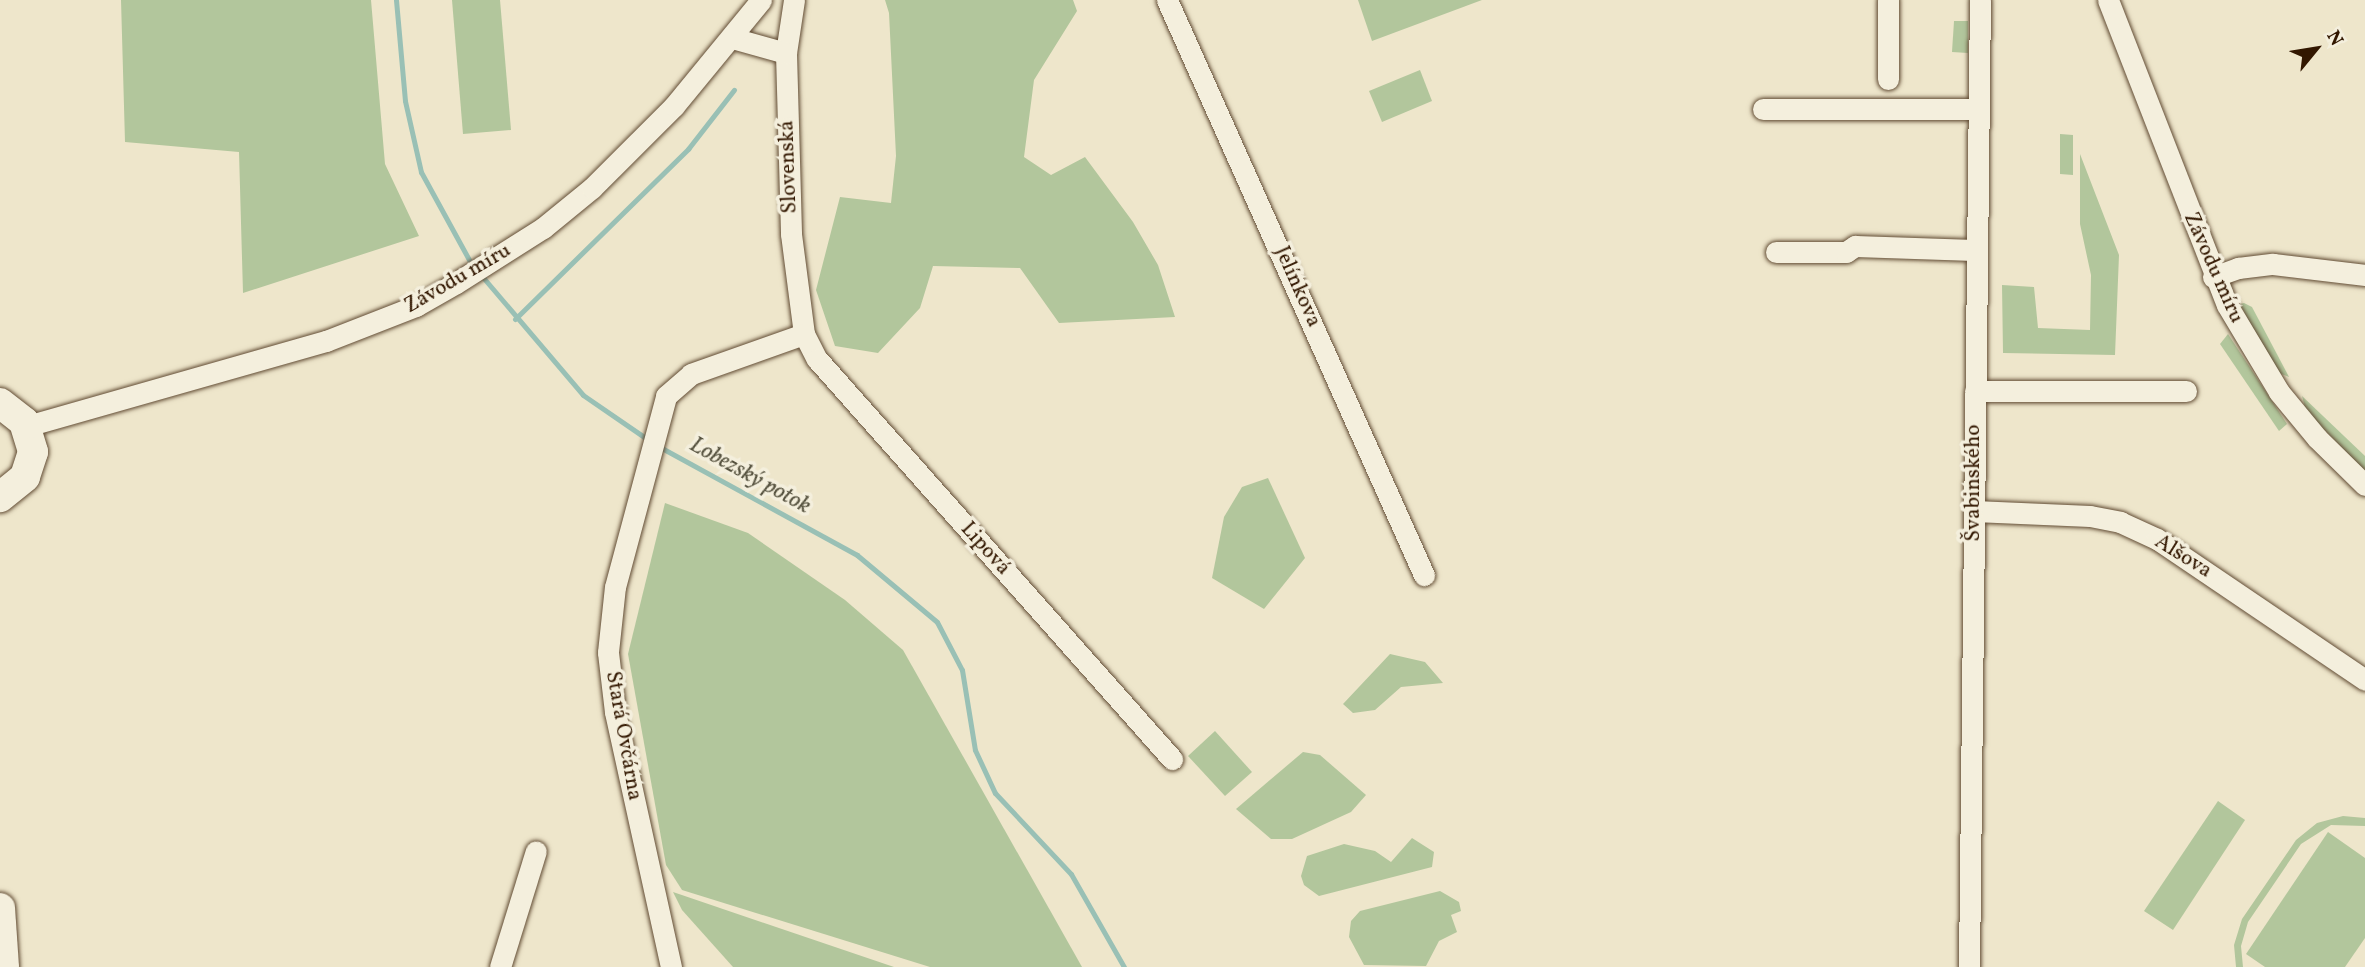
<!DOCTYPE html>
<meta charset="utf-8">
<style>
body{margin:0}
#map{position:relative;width:2365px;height:967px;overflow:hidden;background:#eee6cb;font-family:Vollkorn,serif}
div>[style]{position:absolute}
.green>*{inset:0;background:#b2c69c}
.stream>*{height:5px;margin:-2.5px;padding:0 2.5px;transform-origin:2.5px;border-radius:2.5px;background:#99c0b5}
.roads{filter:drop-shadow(0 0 2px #614b33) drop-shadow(0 0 2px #614b33)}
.minor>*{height:21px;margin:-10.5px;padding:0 10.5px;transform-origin:10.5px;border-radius:10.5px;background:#f4efdd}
.secondary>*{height:30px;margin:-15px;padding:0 15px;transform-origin:15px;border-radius:15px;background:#f4efdd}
span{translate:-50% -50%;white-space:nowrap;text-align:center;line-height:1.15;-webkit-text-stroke:7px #f4efdd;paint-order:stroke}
.street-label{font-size:21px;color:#321700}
.water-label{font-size:23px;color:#56523f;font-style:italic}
.north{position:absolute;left:2281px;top:14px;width:70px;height:70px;-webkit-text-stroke:5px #f4efdd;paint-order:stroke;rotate:60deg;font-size:19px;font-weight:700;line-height:28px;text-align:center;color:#321700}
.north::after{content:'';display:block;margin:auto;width:24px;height:32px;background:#321700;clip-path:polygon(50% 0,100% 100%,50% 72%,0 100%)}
</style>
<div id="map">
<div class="green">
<div style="clip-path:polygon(121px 0,371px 0,385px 164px,419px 236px,243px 293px,239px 152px,125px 142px)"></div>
<div style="clip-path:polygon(452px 0,500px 0,511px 130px,463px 134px)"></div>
<div style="clip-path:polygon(885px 0,1073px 0,1077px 11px,1034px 80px,1024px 157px,1051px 175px,1085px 157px,1133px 222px,1158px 265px,1175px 317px,1059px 323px,1020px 268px,933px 266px,920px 308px,878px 353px,835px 346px,816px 290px,840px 197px,891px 203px,896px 156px,889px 13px)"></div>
<div style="clip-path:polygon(1358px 0,1482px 0,1372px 41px)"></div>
<div style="clip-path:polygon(1954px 21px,1968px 21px,1968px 53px,1952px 52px)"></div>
<div style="clip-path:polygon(1420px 70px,1432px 101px,1382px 122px,1369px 91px)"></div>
<div style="clip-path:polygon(2060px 134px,2073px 135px,2073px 175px,2060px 174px)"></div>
<div style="clip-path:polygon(2080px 154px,2119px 255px,2115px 355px,2003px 353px,2002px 285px,2034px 287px,2038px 328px,2090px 330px,2091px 275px,2080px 224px)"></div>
<div style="clip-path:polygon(2244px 303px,2252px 307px,2289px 377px,2279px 373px,2258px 339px,2240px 304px)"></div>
<div style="clip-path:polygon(2228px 334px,2287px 424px,2279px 431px,2220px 344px)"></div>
<div style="clip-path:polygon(2302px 396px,2365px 456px,2365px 471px,2306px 411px)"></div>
<div style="clip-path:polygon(1268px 478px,1305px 558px,1264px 609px,1212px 578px,1224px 517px,1242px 487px)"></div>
<div style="clip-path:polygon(665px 503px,748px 533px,845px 600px,903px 650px,1082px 967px,930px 967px,682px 890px,666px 865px,628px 654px)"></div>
<div style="clip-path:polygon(1390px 654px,1425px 662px,1443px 683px,1401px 687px,1375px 710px,1353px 713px,1343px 704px)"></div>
<div style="clip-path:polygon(1215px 731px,1252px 772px,1225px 796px,1188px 756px)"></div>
<div style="clip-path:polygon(1303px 752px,1320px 755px,1366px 795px,1351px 812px,1292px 839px,1271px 839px,1236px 809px)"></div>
<div style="clip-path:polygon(2218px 801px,2245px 820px,2173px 930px,2144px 911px)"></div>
<div style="clip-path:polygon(2343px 816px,2365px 818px,2365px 826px,2331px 825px,2301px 844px,2248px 922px,2241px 946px,2243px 967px,2236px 967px,2234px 945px,2242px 919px,2296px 840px,2317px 823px)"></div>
<div style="clip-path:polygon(2328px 832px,2365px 858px,2365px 938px,2345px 967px,2265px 967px,2246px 954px)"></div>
<div style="clip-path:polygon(1412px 838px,1434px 852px,1432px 867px,1319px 896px,1304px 885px,1301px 876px,1307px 856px,1344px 844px,1375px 851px,1391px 862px)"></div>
<div style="clip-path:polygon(1440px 891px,1459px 902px,1461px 911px,1451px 915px,1457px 932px,1439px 941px,1426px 966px,1364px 965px,1349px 937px,1351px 921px,1360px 911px)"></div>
<div style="clip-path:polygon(673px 892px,894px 967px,733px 967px,682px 910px)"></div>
</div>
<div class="stream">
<div style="left:396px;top:0;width:101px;rotate:84.9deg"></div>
<div style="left:405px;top:101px;width:73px;rotate:77.3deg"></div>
<div style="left:421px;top:172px;width:106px;rotate:61.3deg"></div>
<div style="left:481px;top:275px;width:157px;rotate:49.6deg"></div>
<div style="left:583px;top:395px;width:81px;rotate:34.5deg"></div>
<div style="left:515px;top:319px;width:243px;rotate:-44.5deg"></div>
<div style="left:688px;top:149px;width:75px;rotate:-52.1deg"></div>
<div style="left:658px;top:446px;width:227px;rotate:28.7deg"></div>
<div style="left:857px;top:555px;width:104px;rotate:39.9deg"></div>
<div style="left:937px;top:622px;width:54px;rotate:62.5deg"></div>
<div style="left:962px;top:670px;width:81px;rotate:80.8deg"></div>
<div style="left:975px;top:750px;width:47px;rotate:65.1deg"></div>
<div style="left:995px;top:793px;width:111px;rotate:46.8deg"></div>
<div style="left:1071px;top:874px;width:107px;rotate:60.3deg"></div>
</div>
<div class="roads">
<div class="minor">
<div style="left:794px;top:0;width:54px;rotate:98.6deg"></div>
<div style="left:786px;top:53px;width:181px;rotate:88.4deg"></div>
<div style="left:791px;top:234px;width:101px;rotate:82.6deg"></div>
<div style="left:804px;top:334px;width:28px;rotate:63deg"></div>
<div style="left:817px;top:359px;width:535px;rotate:48.41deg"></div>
<div style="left:1167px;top:0;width:630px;rotate:65.92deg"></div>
<div style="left:1888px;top:0;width:79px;rotate:90deg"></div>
<div style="left:2108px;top:0;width:327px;rotate:68.7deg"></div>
<div style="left:2227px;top:305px;width:101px;rotate:59.1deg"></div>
<div style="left:2279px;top:392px;width:60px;rotate:50.4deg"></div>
<div style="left:2317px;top:438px;width:67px;rotate:44.4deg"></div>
<div style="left:732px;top:38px;width:56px;rotate:15.5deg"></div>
<div style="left:1763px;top:109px;width:214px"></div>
<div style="left:1776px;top:252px;width:70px"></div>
<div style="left:1846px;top:252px;width:11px;rotate:-34deg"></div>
<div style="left:1855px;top:246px;width:119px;rotate:1.9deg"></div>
<div style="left:2213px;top:277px;width:27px;rotate:-20deg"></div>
<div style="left:2238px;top:268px;width:35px;rotate:-7deg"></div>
<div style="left:2273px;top:264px;width:93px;rotate:6.8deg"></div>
<div style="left:1975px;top:391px;width:211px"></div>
<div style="left:27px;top:426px;width:311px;rotate:-15.9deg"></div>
<div style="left:326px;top:341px;width:97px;rotate:-21.3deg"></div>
<div style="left:416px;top:306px;width:46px;rotate:-29.9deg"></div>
<div style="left:456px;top:283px;width:103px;rotate:-32.3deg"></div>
<div style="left:543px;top:228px;width:63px;rotate:-39.2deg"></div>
<div style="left:592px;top:188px;width:116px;rotate:-45deg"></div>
<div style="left:674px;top:106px;width:137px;rotate:-50.6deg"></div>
<div style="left:1974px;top:511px;width:116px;rotate:2.5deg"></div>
<div style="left:2090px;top:516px;width:31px;rotate:11deg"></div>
<div style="left:2120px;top:522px;width:41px;rotate:24.7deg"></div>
<div style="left:2157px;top:539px;width:251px;rotate:34.1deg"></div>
<div style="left:500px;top:967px;width:121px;rotate:-72.8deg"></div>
<div style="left:671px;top:967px;width:261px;rotate:-102.4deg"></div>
<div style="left:615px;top:712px;width:60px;rotate:-96.7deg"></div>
<div style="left:608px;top:652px;width:65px;rotate:-83.9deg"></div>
<div style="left:615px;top:587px;width:198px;rotate:-75deg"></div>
<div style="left:666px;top:396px;width:33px;rotate:-41deg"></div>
<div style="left:691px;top:374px;width:120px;rotate:-19.5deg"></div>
<div style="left:1969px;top:967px;width:967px;rotate:-89.35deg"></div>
</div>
<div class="secondary">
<div style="left:0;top:403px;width:31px;rotate:38deg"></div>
<div style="left:24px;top:422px;width:31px;rotate:73deg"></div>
<div style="left:33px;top:452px;width:26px;rotate:108deg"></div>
<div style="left:25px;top:477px;width:32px;rotate:141deg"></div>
<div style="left:0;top:908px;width:59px;rotate:86.1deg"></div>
</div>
</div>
<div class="street-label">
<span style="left:789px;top:167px;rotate:-92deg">Slovenská</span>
<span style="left:2213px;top:268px;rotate:66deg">Závodu míru</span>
<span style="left:458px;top:279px;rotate:-30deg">Závodu míru</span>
<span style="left:1297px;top:287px;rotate:66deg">Jelínkova</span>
<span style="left:1974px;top:483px;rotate:-90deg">Švabinského</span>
<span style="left:985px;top:549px;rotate:48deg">Lipová</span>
<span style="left:2183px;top:557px;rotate:32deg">Alšova</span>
<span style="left:623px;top:736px;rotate:80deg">Stará Ovčárna</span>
</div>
<div class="water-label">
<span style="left:750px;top:476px;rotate:29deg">Lobezský potok</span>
</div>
<div class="north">N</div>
</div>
